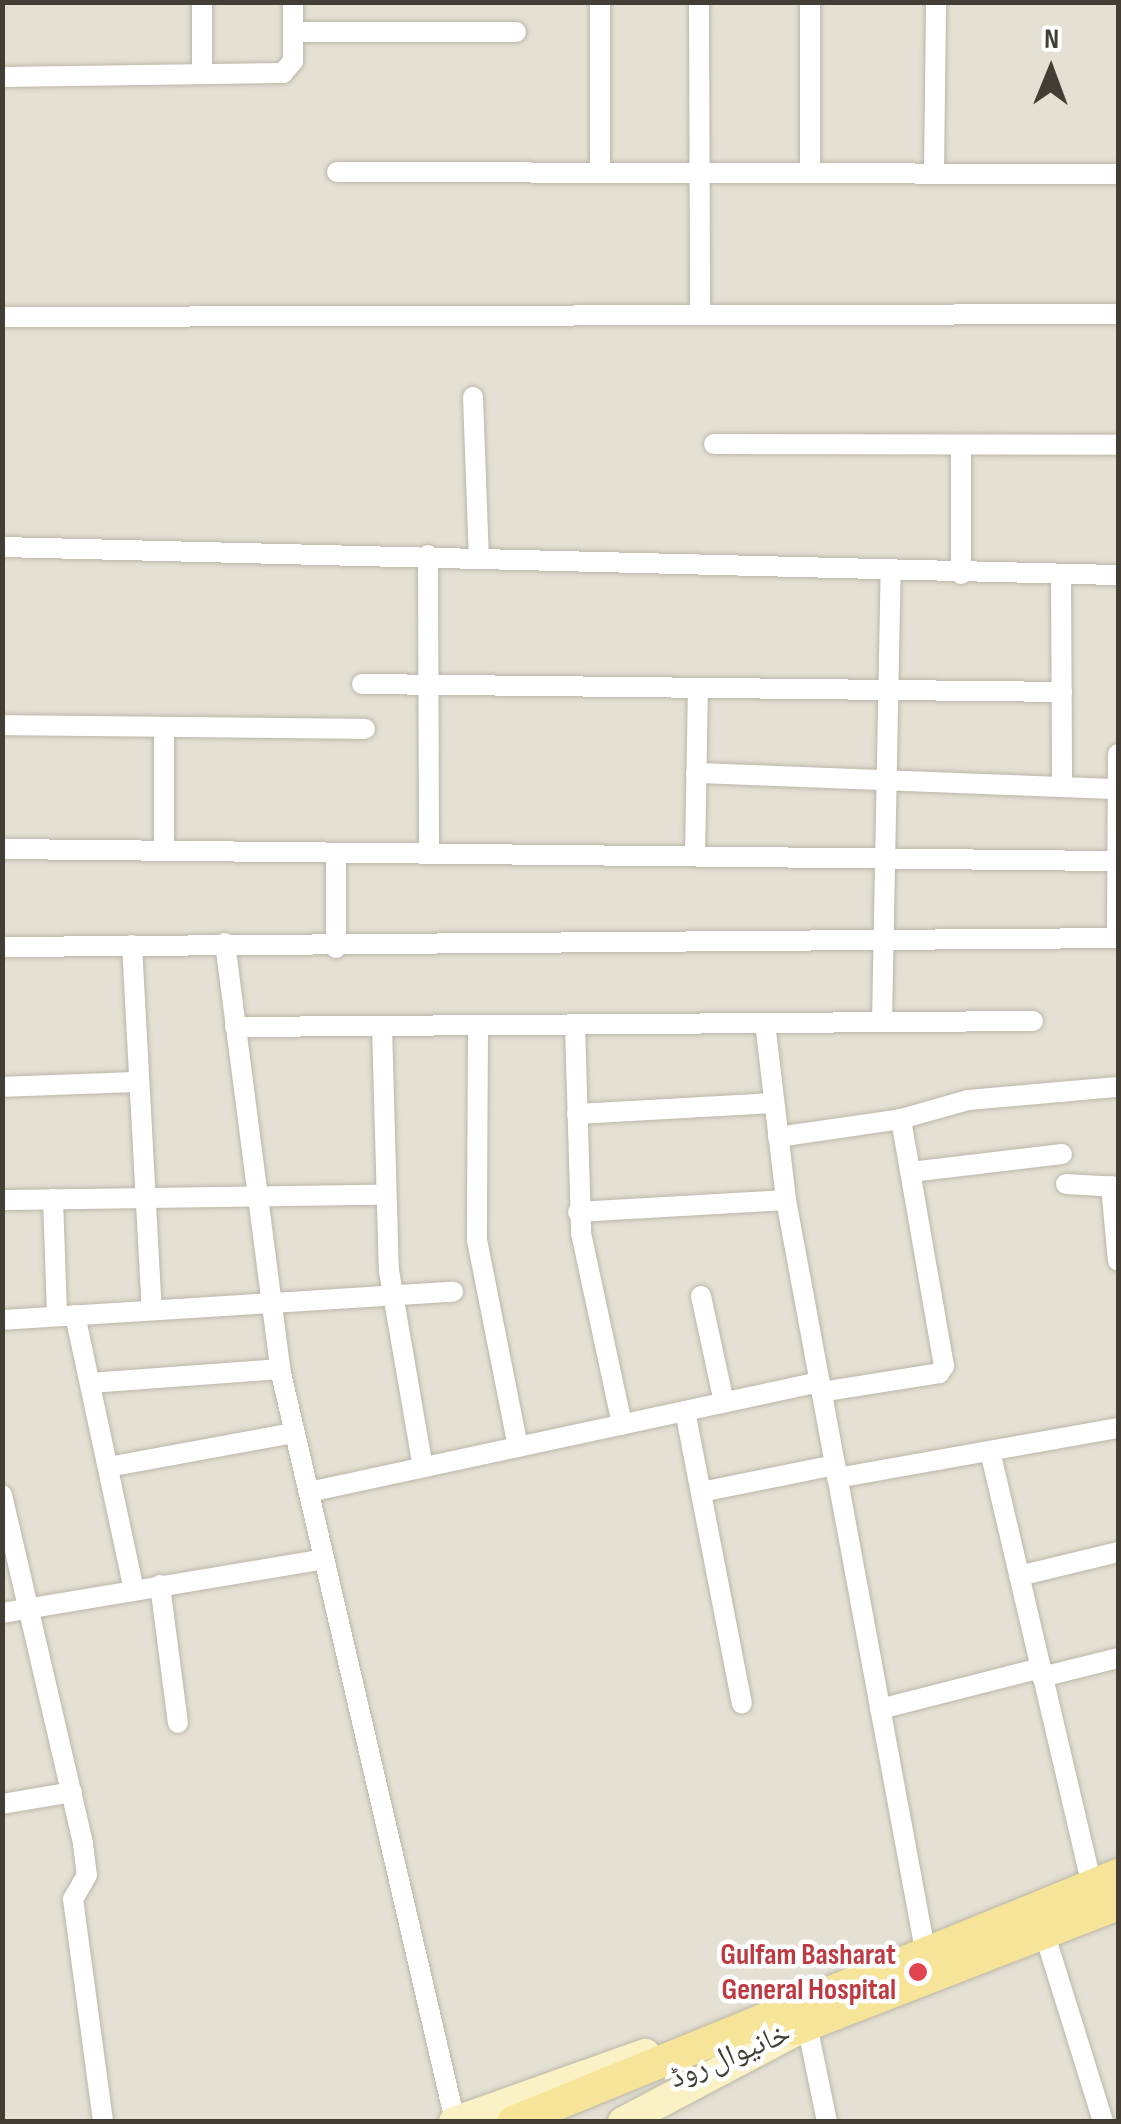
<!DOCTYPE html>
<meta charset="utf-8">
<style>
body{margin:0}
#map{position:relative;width:1121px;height:2124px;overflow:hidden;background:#f1eee4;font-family:"Sofia Sans Condensed","Noto Naskh Arabic",sans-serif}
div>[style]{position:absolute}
.residential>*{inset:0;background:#e4e0d3}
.roads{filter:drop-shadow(0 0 2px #bbb6a8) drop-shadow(0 0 2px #bbb6a8)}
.street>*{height:20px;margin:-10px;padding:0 10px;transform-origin:10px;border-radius:10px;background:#fff}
.secondary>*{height:30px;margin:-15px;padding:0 15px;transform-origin:15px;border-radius:15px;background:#faf2c5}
.primary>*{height:32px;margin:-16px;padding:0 16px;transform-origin:16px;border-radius:16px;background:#f6e498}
.dots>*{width:28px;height:28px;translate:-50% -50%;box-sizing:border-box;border:5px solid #fff;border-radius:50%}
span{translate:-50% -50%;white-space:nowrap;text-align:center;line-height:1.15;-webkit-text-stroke:9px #fff;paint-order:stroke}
.health-label{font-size:30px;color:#be3a42;font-weight:700}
.right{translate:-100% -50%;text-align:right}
.street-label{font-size:30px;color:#423e35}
.frame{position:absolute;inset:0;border:5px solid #423e35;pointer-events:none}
.north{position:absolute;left:1001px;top:20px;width:100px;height:100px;-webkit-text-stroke:8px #fff;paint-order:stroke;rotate:1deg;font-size:28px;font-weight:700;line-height:40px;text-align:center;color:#423e35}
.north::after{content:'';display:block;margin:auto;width:35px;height:45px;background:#423e35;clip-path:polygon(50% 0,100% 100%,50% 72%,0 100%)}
</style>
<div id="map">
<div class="residential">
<div style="clip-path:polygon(3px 3px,1118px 3px,1118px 2121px,3px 2121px)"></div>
</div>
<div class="roads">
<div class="street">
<div style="left:202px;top:2px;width:72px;rotate:90deg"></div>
<div style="left:699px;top:2px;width:310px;rotate:89.8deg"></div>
<div style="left:293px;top:32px;width:223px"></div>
<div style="left:2px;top:77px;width:281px;rotate:-0.8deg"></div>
<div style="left:283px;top:73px;width:16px;rotate:-50deg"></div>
<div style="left:293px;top:61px;width:59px;rotate:-90deg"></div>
<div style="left:337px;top:172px;width:781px;rotate:0.15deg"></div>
<div style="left:600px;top:173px;width:171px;rotate:-90deg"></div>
<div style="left:810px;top:173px;width:171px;rotate:-90deg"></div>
<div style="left:934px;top:173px;width:171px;rotate:-89.3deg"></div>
<div style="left:2px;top:317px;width:1116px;rotate:-0.15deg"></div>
<div style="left:473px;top:397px;width:161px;rotate:87.9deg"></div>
<div style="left:714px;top:444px;width:404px;rotate:0.1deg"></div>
<div style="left:961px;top:445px;width:129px;rotate:90deg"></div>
<div style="left:2px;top:547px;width:1116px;rotate:1.44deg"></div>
<div style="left:428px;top:555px;width:299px;rotate:89.8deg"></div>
<div style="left:1061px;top:575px;width:212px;rotate:89.7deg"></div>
<div style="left:362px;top:684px;width:700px;rotate:0.65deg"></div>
<div style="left:2px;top:725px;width:363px;rotate:0.6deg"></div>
<div style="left:696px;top:773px;width:420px;rotate:2.2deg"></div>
<div style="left:2px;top:849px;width:1115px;rotate:0.62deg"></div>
<div style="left:164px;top:851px;width:123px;rotate:-90deg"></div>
<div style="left:695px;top:856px;width:168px;rotate:-89deg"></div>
<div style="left:1117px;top:938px;width:184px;rotate:-89.7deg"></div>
<div style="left:225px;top:943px;width:430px;rotate:82.6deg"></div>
<div style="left:280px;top:1369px;width:772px;rotate:76.9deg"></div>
<div style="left:132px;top:945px;width:365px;rotate:86.9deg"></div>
<div style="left:2px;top:947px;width:1116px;rotate:-0.46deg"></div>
<div style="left:336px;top:948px;width:95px;rotate:-90deg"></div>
<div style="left:882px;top:1022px;width:450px;rotate:-88.9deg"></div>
<div style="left:765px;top:1023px;width:178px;rotate:83.2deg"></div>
<div style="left:786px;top:1200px;width:763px;rotate:79.5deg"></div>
<div style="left:575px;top:1025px;width:208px;rotate:88.3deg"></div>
<div style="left:581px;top:1233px;width:196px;rotate:77.9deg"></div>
<div style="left:382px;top:1026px;width:245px;rotate:88.4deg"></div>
<div style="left:389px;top:1271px;width:199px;rotate:80.2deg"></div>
<div style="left:478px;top:1026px;width:214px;rotate:90.3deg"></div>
<div style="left:477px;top:1240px;width:211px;rotate:78.8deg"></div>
<div style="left:235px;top:1027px;width:798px;rotate:-0.43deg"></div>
<div style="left:2px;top:1087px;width:137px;rotate:-2.1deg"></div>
<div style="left:577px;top:1114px;width:197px;rotate:-3.2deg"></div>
<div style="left:778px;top:1137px;width:124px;rotate:-8.3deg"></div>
<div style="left:901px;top:1119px;width:70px;rotate:-15.8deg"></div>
<div style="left:968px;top:1100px;width:151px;rotate:-5deg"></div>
<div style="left:911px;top:1172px;width:152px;rotate:-6.8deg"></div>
<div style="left:1066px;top:1184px;width:52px;rotate:3.3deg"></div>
<div style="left:1111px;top:1186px;width:75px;rotate:84.7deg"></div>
<div style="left:53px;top:1199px;width:117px;rotate:88deg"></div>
<div style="left:2px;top:1200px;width:381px;rotate:-0.8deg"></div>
<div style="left:578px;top:1212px;width:208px;rotate:-3.3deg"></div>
<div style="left:701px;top:1296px;width:108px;rotate:77.8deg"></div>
<div style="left:75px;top:1315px;width:281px;rotate:77.9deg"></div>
<div style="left:2px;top:1320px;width:452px;rotate:-3.6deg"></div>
<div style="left:90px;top:1383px;width:191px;rotate:-4.2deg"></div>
<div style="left:821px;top:1392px;width:120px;rotate:-9.1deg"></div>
<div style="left:939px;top:1373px;width:9px;rotate:-54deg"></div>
<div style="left:944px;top:1366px;width:251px;rotate:-99.9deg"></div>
<div style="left:685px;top:1411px;width:298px;rotate:79deg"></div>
<div style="left:990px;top:1451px;width:446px;rotate:76.8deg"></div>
<div style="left:108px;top:1467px;width:189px;rotate:-10.4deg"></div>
<div style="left:837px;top:1478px;width:285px;rotate:-10.1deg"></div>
<div style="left:309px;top:1492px;width:522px;rotate:-12.17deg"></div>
<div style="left:701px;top:1492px;width:137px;rotate:-11.4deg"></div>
<div style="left:2px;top:1495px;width:358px;rotate:76.9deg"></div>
<div style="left:83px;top:1844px;width:31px;rotate:83deg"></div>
<div style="left:87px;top:1875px;width:28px;rotate:120deg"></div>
<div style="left:73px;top:1899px;width:225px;rotate:82.3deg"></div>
<div style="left:1019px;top:1576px;width:102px;rotate:-13.6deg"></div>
<div style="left:160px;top:1585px;width:139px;rotate:82.6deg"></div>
<div style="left:2px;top:1613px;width:326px;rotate:-9.5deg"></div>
<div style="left:1042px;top:1677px;width:78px;rotate:-14deg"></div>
<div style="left:880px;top:1709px;width:166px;rotate:-14.3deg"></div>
<div style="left:2px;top:1804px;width:71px;rotate:-9.7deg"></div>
<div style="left:1044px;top:1932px;width:199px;rotate:72.7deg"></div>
<div style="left:807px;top:2025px;width:99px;rotate:78.3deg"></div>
</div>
<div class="secondary">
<div style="left:454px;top:2122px;width:203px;rotate:-19.6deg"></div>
<div style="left:623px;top:2122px;width:208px;rotate:-27.8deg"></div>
</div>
<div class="primary">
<div style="left:796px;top:2029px;width:345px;rotate:-21.2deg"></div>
<div style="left:513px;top:2122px;width:653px;rotate:-22.21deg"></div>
</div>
</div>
<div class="dots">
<div style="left:918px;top:1972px;background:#e0444e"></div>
</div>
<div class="health-label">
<span class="right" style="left:896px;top:1972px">Gulfam Basharat<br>General Hospital</span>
</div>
<div class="street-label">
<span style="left:730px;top:2056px;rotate:-22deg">خانیوال روڈ</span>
</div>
<div class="frame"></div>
<div class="north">N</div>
</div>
